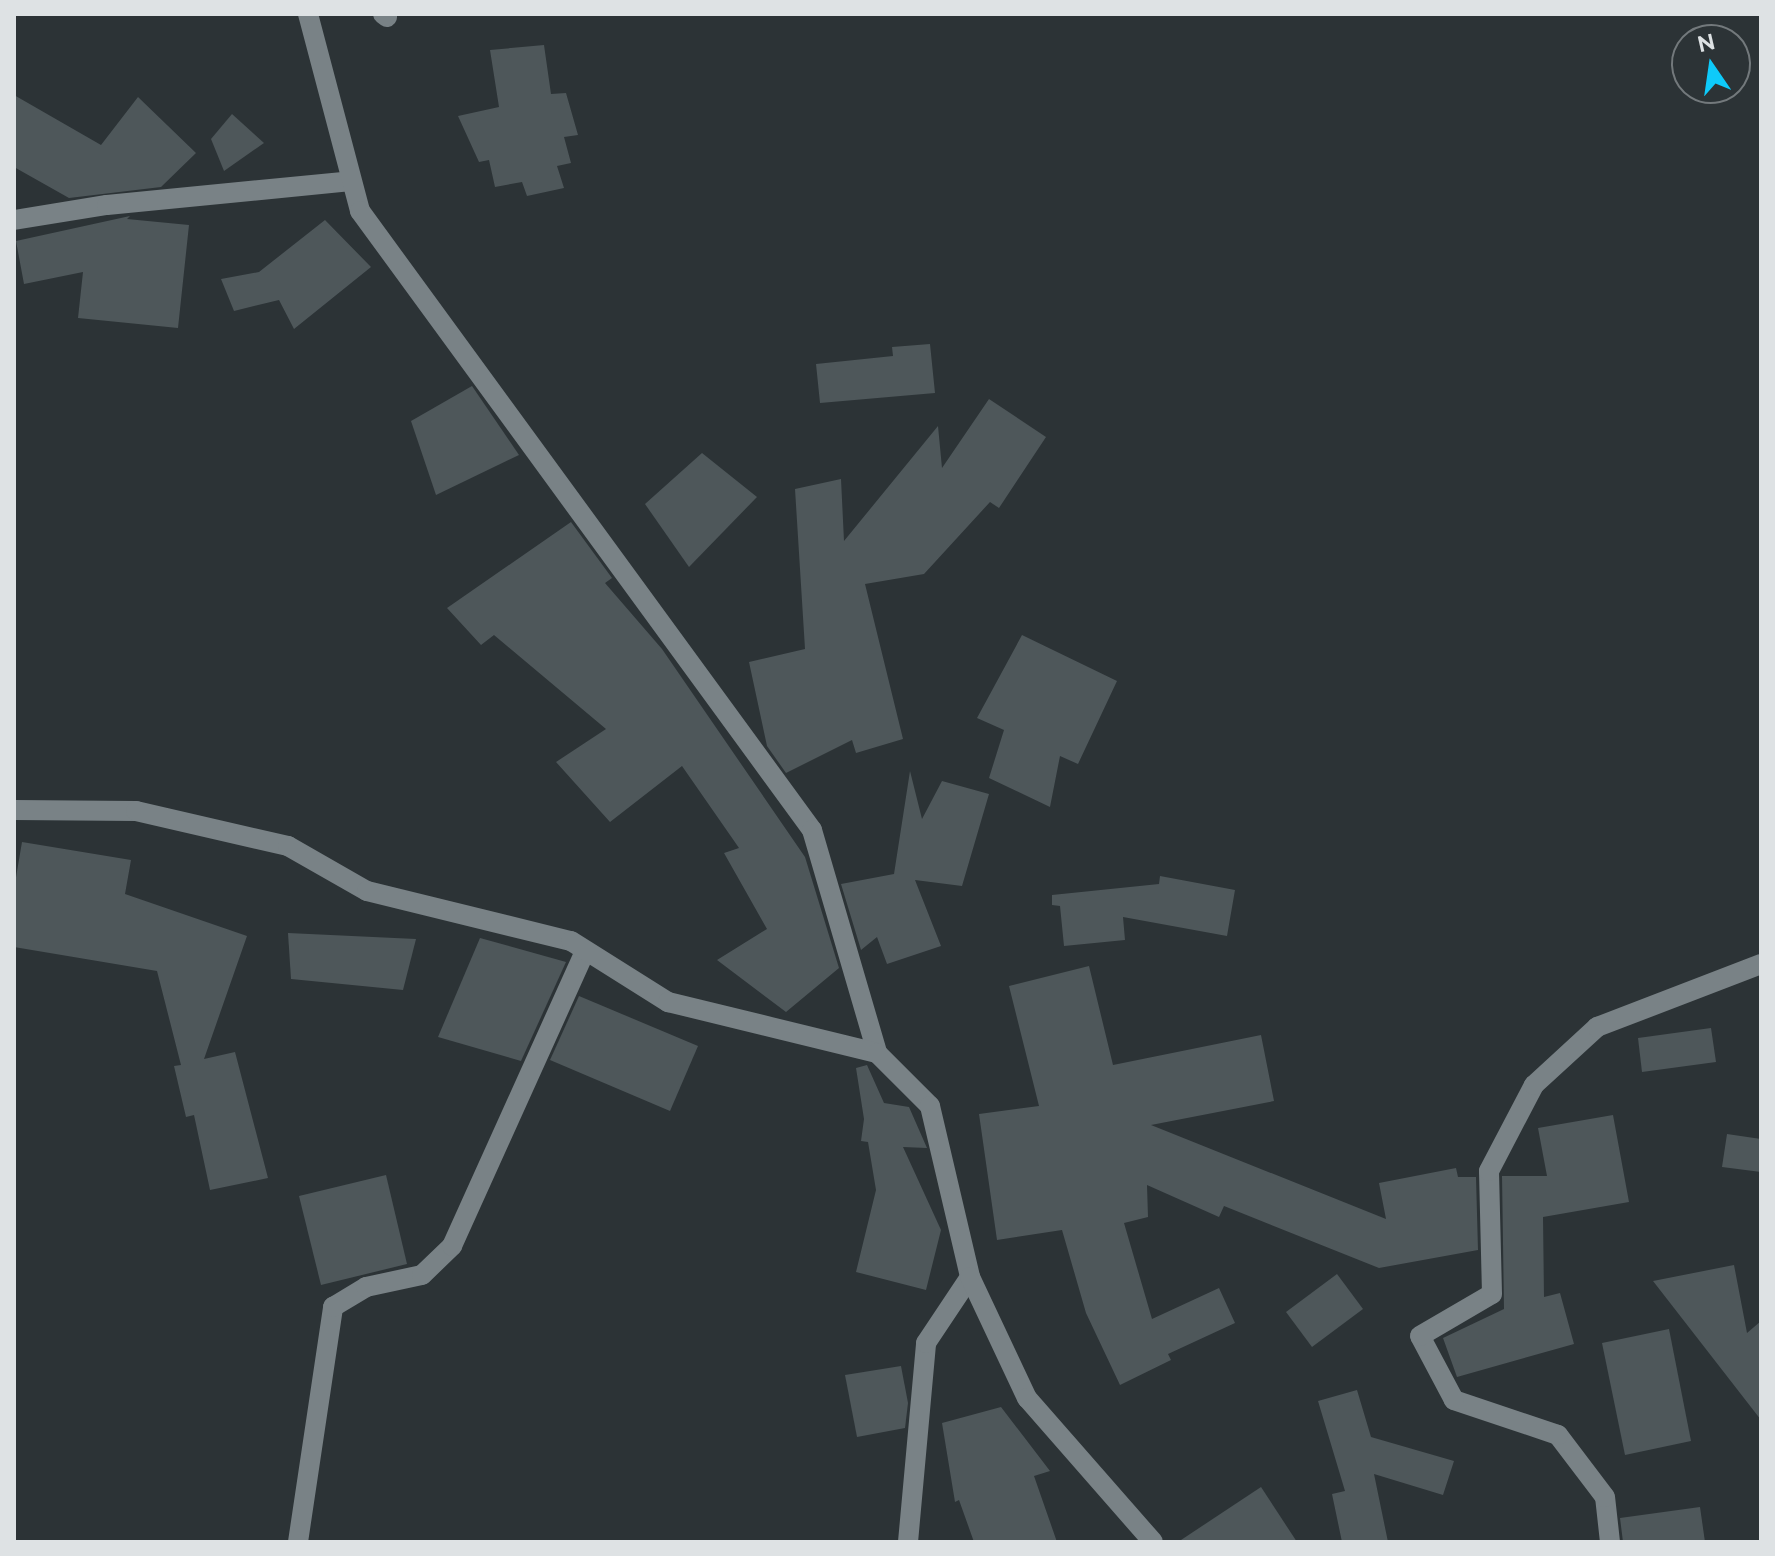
<!DOCTYPE html>
<style>
body{margin:0}
#map{position:relative;width:1775px;height:1556px;overflow:hidden;background:#2c3336;font-family:Raleway,sans-serif}
div>[style]{position:absolute}
.building>*{inset:0;background:#4e575a}
.service>*{height:20px;margin:-10px;padding:0 10px;transform-origin:10px;border-radius:10px;background:#798286}
.minor>*{height:20px;margin:-10px;padding:0 10px;transform-origin:10px;border-radius:10px;background:#798286}
.tertiary>*{height:20px;margin:-10px;padding:0 10px;transform-origin:10px;border-radius:10px;background:#798286}
span{translate:-50% -50%;white-space:nowrap;text-align:center;line-height:1.15;-webkit-text-stroke:6px #2c3336;paint-order:stroke}
.frame{position:absolute;inset:0;border:16px solid #dee2e4;pointer-events:none}
.north{position:absolute;left:1671px;top:24px;width:80px;height:80px;box-sizing:border-box;background:#2c3336;border:2px solid #73797c;border-radius:50%;rotate:347deg;font-size:22px;font-weight:700;line-height:32px;text-align:center;color:#dee2e4}
.north::after{content:'';display:block;margin:auto;width:28px;height:36px;background:#0ecafa;clip-path:polygon(50% 0,100% 100%,50% 72%,0 100%)}
</style>
<div id="map">
<div class="building">
<div style="clip-path:polygon(544px 45px,551px 94px,566px 93px,578px 135px,564px 137px,571px 163px,557px 166px,564px 188px,527px 196px,522px 182px,495px 187px,489px 160px,479px 162px,458px 116px,499px 107px,490px 50px)"></div>
<div style="clip-path:polygon(14px 95px,101px 145px,138px 97px,196px 153px,161px 187px,69px 198px,14px 167px)"></div>
<div style="clip-path:polygon(232px 114px,264px 143px,224px 171px,211px 139px)"></div>
<div style="clip-path:polygon(130px 216px,127px 219px,189px 225px,178px 328px,78px 318px,83px 272px,24px 284px,16px 241px)"></div>
<div style="clip-path:polygon(325px 220px,371px 267px,294px 329px,279px 300px,234px 311px,221px 279px,259px 272px)"></div>
<div style="clip-path:polygon(930px 344px,935px 393px,820px 403px,816px 364px,893px 356px,892px 347px)"></div>
<div style="clip-path:polygon(472px 386px,519px 455px,436px 495px,411px 421px)"></div>
<div style="clip-path:polygon(989px 399px,1046px 437px,999px 508px,990px 502px,924px 574px,865px 584px,903px 739px,856px 753px,852px 740px,786px 773px,767px 746px,749px 662px,805px 649px,795px 489px,841px 479px,844px 541px,938px 426px,942px 468px)"></div>
<div style="clip-path:polygon(702px 453px,757px 497px,689px 567px,645px 504px)"></div>
<div style="clip-path:polygon(571px 522px,612px 578px,605px 583px,662px 649px,805px 857px,839px 968px,786px 1012px,717px 960px,767px 929px,724px 853px,739px 848px,682px 766px,610px 822px,556px 762px,606px 729px,494px 635px,481px 645px,447px 608px)"></div>
<div style="clip-path:polygon(1022px 635px,1117px 681px,1078px 764px,1060px 756px,1050px 807px,989px 778px,1004px 730px,977px 718px)"></div>
<div style="clip-path:polygon(910px 771px,922px 819px,942px 781px,989px 794px,962px 886px,915px 880px,941px 946px,887px 964px,877px 937px,861px 950px,841px 884px,894px 874px)"></div>
<div style="clip-path:polygon(22px 842px,131px 860px,125px 894px,247px 936px,204px 1059px,235px 1052px,268px 1178px,210px 1190px,194px 1115px,186px 1117px,174px 1066px,181px 1065px,157px 971px,14px 947px,14px 889px)"></div>
<div style="clip-path:polygon(1160px 876px,1235px 890px,1227px 936px,1123px 917px,1125px 940px,1064px 946px,1060px 906px,1052px 905px,1052px 895px,1159px 884px)"></div>
<div style="clip-path:polygon(288px 933px,416px 939px,403px 990px,291px 979px)"></div>
<div style="clip-path:polygon(480px 938px,566px 962px,521px 1061px,438px 1037px)"></div>
<div style="clip-path:polygon(1089px 966px,1113px 1065px,1261px 1035px,1274px 1101px,1151px 1125px,1386px 1219px,1379px 1183px,1456px 1168px,1458px 1177px,1476px 1177px,1478px 1250px,1379px 1268px,1224px 1206px,1219px 1217px,1147px 1185px,1148px 1217px,1124px 1223px,1152px 1319px,1219px 1288px,1235px 1323px,1168px 1354px,1171px 1360px,1120px 1385px,1086px 1313px,1062px 1230px,997px 1240px,979px 1114px,1039px 1106px,1009px 986px)"></div>
<div style="clip-path:polygon(579px 996px,698px 1046px,670px 1111px,550px 1060px)"></div>
<div style="clip-path:polygon(1711px 1028px,1716px 1062px,1642px 1072px,1638px 1038px)"></div>
<div style="clip-path:polygon(867px 1065px,884px 1103px,909px 1107px,927px 1148px,903px 1147px,941px 1230px,926px 1290px,856px 1272px,876px 1190px,868px 1142px,861px 1141px,864px 1119px,856px 1068px)"></div>
<div style="clip-path:polygon(1613px 1115px,1629px 1202px,1543px 1217px,1544px 1297px,1560px 1293px,1574px 1344px,1457px 1377px,1443px 1338px,1504px 1309px,1502px 1176px,1547px 1176px,1538px 1128px)"></div>
<div style="clip-path:polygon(1727px 1134px,1761px 1139px,1761px 1172px,1722px 1167px)"></div>
<div style="clip-path:polygon(386px 1175px,407px 1264px,321px 1285px,299px 1196px)"></div>
<div style="clip-path:polygon(1734px 1265px,1747px 1333px,1761px 1321px,1761px 1420px,1653px 1281px)"></div>
<div style="clip-path:polygon(1337px 1274px,1363px 1309px,1312px 1347px,1286px 1312px)"></div>
<div style="clip-path:polygon(1669px 1329px,1691px 1441px,1625px 1455px,1602px 1343px)"></div>
<div style="clip-path:polygon(901px 1366px,908px 1403px,905px 1428px,857px 1437px,845px 1375px)"></div>
<div style="clip-path:polygon(1357px 1390px,1371px 1437px,1454px 1461px,1443px 1495px,1374px 1474px,1388px 1542px,1342px 1542px,1332px 1494px,1345px 1491px,1318px 1401px)"></div>
<div style="clip-path:polygon(1001px 1407px,1050px 1471px,1034px 1476px,1057px 1542px,974px 1542px,959px 1500px,955px 1502px,942px 1423px)"></div>
<div style="clip-path:polygon(1261px 1487px,1297px 1542px,1178px 1542px)"></div>
<div style="clip-path:polygon(1700px 1507px,1705px 1542px,1623px 1542px,1620px 1518px)"></div>
</div>
<div class="service">
<div style="left:298px;top:1542px;width:238px;rotate:-81.5deg"></div>
<div style="left:333px;top:1307px;width:39px;rotate:-31deg"></div>
<div style="left:366px;top:1287px;width:57px;rotate:-12.1deg"></div>
<div style="left:422px;top:1275px;width:42px;rotate:-44deg"></div>
<div style="left:452px;top:1246px;width:324px;rotate:-65.7deg"></div>
</div>
<div class="minor">
<div style="left:383px;top:14px;width:5px;rotate:37deg"></div>
<div style="left:14px;top:220px;width:94px;rotate:-9.2deg"></div>
<div style="left:107px;top:205px;width:245px;rotate:-5.6deg"></div>
<div style="left:908px;top:1542px;width:200px;rotate:-84.8deg"></div>
<div style="left:926px;top:1343px;width:79px;rotate:-56.3deg"></div>
<div style="left:1610px;top:1542px;width:45px;rotate:-96.3deg"></div>
<div style="left:1605px;top:1497px;width:78px;rotate:-127.2deg"></div>
<div style="left:1558px;top:1435px;width:110px;rotate:-161.4deg"></div>
<div style="left:1454px;top:1400px;width:72px;rotate:-118deg"></div>
<div style="left:1420px;top:1336px;width:83px;rotate:-30.3deg"></div>
<div style="left:1492px;top:1294px;width:123px;rotate:-91.4deg"></div>
<div style="left:1489px;top:1171px;width:97px;rotate:-62.4deg"></div>
<div style="left:1534px;top:1085px;width:86px;rotate:-42.6deg"></div>
<div style="left:1597px;top:1027px;width:176px;rotate:-21deg"></div>
</div>
<div class="tertiary">
<div style="left:308px;top:14px;width:204px;rotate:75.2deg"></div>
<div style="left:360px;top:211px;width:766px;rotate:53.86deg"></div>
<div style="left:812px;top:830px;width:232px;rotate:73.7deg"></div>
<div style="left:14px;top:810px;width:122px;rotate:0.5deg"></div>
<div style="left:136px;top:811px;width:156px;rotate:13deg"></div>
<div style="left:288px;top:846px;width:91px;rotate:29.7deg"></div>
<div style="left:367px;top:891px;width:210px;rotate:13.8deg"></div>
<div style="left:571px;top:941px;width:115px;rotate:32.2deg"></div>
<div style="left:668px;top:1002px;width:215px;rotate:13.7deg"></div>
<div style="left:877px;top:1053px;width:75px;rotate:45deg"></div>
<div style="left:930px;top:1106px;width:176px;rotate:76.8deg"></div>
<div style="left:970px;top:1277px;width:134px;rotate:64.8deg"></div>
<div style="left:1027px;top:1398px;width:191px;rotate:48.8deg"></div>
</div>
<div class="frame"></div>
<div class="north">N</div>
</div>
